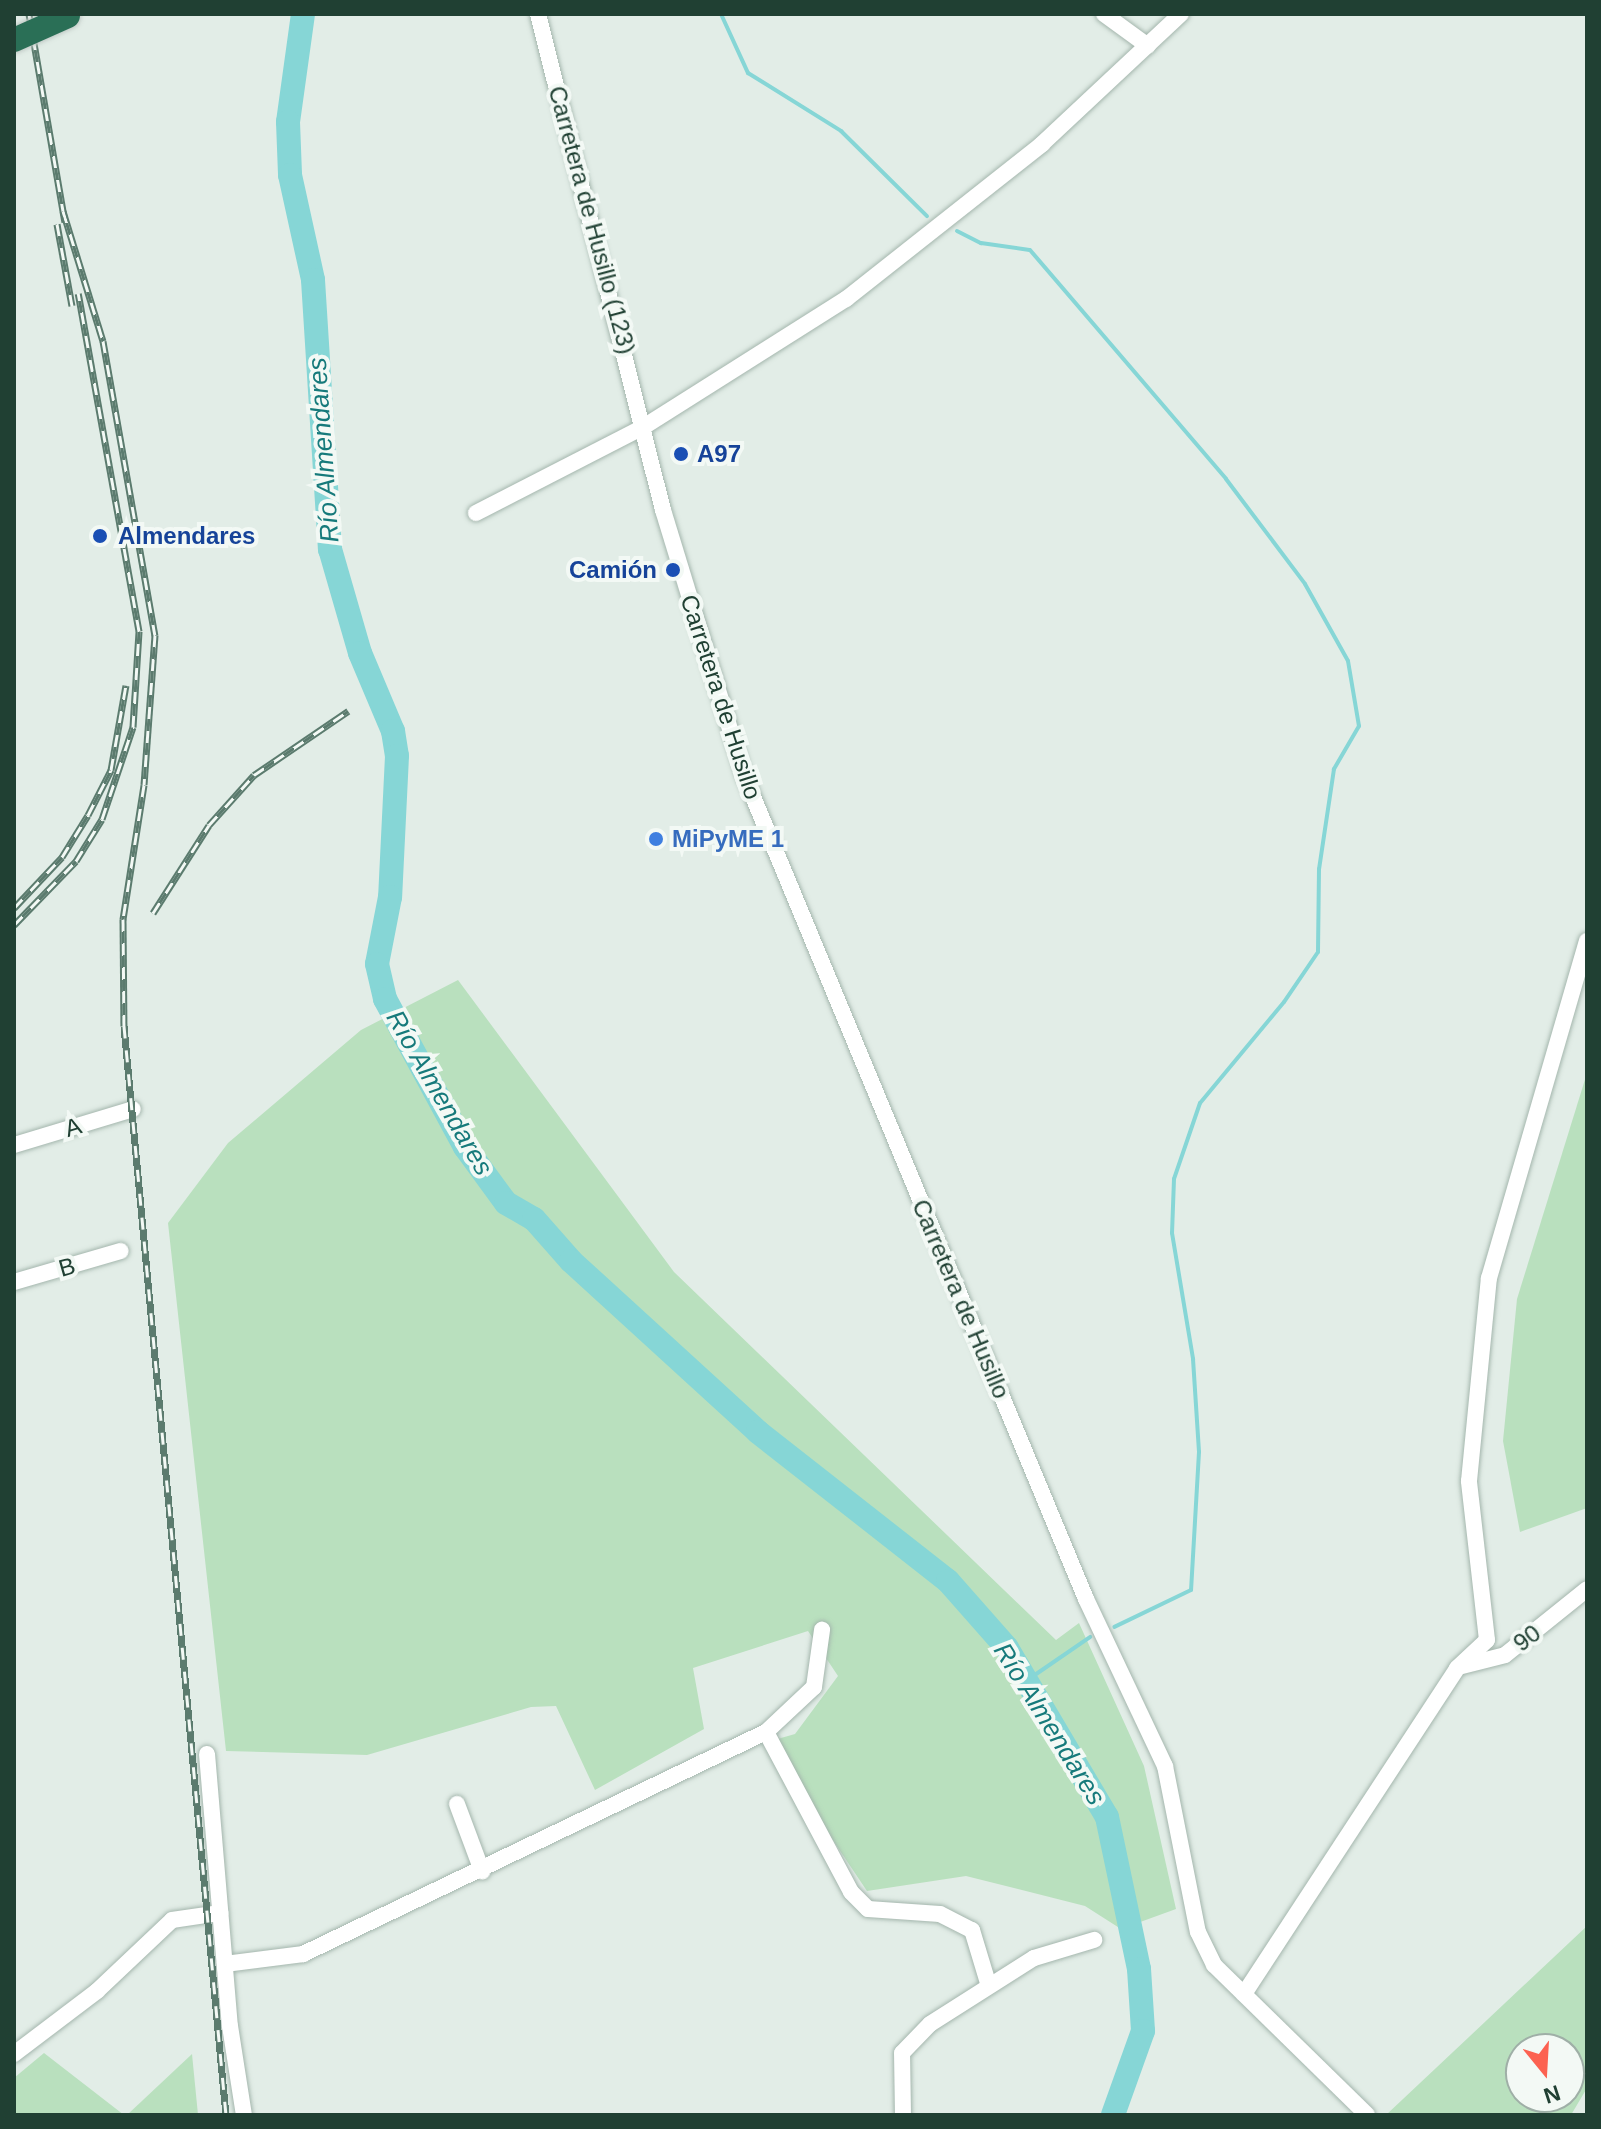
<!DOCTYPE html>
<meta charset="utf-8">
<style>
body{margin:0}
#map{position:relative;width:1601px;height:2129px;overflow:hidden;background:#e2ede7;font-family:Helvetica,sans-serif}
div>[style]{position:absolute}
.green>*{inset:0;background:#b9e0be}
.stream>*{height:4px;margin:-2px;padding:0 2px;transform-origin:2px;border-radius:2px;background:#86d6d6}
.river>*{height:24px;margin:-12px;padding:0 12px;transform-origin:12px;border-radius:12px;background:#86d6d6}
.roads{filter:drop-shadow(0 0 2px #a4b6ad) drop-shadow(0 0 2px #a4b6ad)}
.minor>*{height:16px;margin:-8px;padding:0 8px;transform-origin:8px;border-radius:8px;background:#fff}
.rail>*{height:7px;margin-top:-3.5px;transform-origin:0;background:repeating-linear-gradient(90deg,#f3f9f5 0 12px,#5b7b6e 0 24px);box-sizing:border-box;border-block:2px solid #5b7b6e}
.bridges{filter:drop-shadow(0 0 2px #c1cac6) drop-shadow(0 0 2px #c1cac6)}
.highway-bridge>*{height:24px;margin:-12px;padding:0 12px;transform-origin:12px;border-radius:12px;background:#2a6f56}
.dots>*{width:22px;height:22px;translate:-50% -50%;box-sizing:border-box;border:4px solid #f3f9f5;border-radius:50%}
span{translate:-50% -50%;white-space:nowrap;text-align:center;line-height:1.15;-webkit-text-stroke:8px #f3f9f5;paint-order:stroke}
.street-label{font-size:24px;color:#204033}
.transit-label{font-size:24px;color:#164399;font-weight:700}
.left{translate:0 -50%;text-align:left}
.right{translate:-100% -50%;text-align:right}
.shop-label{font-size:24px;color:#366cbe;font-weight:700}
.water-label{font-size:26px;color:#167a7b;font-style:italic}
.frame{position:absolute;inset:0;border:16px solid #204033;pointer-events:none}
.north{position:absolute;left:1505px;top:2033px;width:80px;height:80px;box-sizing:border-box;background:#f3f9f5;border:2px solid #9fafa7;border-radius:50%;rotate:162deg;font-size:22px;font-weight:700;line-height:32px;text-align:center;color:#204033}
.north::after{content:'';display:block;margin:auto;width:28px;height:36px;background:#fc6251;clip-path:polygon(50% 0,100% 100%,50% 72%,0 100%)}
</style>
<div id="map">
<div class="green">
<div style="clip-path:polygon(458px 980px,674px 1272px,1056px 1640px,1079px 1623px,1144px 1766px,1176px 1909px,1121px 1929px,1085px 1906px,966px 1876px,867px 1891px,767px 1742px,795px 1734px,838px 1676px,808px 1631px,693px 1668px,704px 1729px,595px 1790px,556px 1706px,531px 1707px,367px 1755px,226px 1751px,168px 1223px,228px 1143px,361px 1030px)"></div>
<div style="clip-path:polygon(1587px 1073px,1587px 1508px,1520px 1532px,1503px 1441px,1517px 1299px)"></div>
<div style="clip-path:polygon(evenodd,1587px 1926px,1587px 2088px,1571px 2115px,1386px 2115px,1587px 1926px,1521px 2049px,1569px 2049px,1569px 2097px,1521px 2097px,1521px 2049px)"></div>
<div style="clip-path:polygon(44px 2053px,124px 2115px,14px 2115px,14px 2078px)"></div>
<div style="clip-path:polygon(192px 2054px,198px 2115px,127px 2115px)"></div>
</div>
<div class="stream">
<div style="left:721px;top:14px;width:65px;rotate:65.4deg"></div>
<div style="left:748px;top:73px;width:110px;rotate:31.9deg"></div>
<div style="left:841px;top:131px;width:121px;rotate:44.7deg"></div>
<div style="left:957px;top:231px;width:27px;rotate:27deg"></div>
<div style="left:981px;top:243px;width:49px;rotate:8.1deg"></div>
<div style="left:1030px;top:250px;width:301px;rotate:49.4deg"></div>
<div style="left:1226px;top:479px;width:131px;rotate:53deg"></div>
<div style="left:1305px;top:584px;width:88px;rotate:60.8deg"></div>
<div style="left:1348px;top:661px;width:66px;rotate:80.4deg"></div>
<div style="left:1359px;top:726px;width:50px;rotate:120.2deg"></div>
<div style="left:1334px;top:769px;width:101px;rotate:98.5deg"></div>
<div style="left:1319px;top:869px;width:83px;rotate:90.7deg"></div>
<div style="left:1318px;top:952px;width:60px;rotate:124.2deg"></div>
<div style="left:1284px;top:1002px;width:131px;rotate:129.7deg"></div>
<div style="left:1200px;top:1103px;width:80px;rotate:108.9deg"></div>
<div style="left:1174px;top:1179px;width:54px;rotate:92.1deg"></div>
<div style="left:1172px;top:1233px;width:128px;rotate:80.5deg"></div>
<div style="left:1193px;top:1359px;width:93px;rotate:86.3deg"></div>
<div style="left:1199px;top:1452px;width:138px;rotate:93.3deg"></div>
<div style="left:1191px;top:1590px;width:85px;rotate:154.3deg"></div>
<div style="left:1026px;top:1681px;width:78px;rotate:-34.5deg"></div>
</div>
<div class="river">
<div style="left:303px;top:14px;width:109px;rotate:97.9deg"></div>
<div style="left:288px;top:122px;width:53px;rotate:87.8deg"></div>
<div style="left:290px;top:175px;width:107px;rotate:77.6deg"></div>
<div style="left:313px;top:280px;width:270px;rotate:86.4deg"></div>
<div style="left:330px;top:549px;width:108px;rotate:73.9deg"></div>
<div style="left:360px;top:653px;width:85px;rotate:67.1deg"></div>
<div style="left:393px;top:731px;width:25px;rotate:81deg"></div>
<div style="left:397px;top:756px;width:141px;rotate:92.8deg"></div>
<div style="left:390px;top:897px;width:68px;rotate:101deg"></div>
<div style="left:377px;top:964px;width:36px;rotate:77deg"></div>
<div style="left:385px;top:999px;width:168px;rotate:61.6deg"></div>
<div style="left:465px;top:1147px;width:69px;rotate:53.8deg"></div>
<div style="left:506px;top:1203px;width:32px;rotate:30deg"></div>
<div style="left:534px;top:1219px;width:56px;rotate:48.6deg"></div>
<div style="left:571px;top:1261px;width:253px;rotate:42.4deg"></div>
<div style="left:758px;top:1432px;width:241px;rotate:38.1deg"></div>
<div style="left:948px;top:1581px;width:89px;rotate:48.6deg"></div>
<div style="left:1007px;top:1648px;width:196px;rotate:59.4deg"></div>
<div style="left:1107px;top:1817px;width:155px;rotate:78.1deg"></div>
<div style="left:1139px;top:1969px;width:62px;rotate:86.3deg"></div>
<div style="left:1143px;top:2031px;width:89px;rotate:109.7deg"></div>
</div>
<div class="roads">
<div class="minor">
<div style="left:538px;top:14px;width:512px;rotate:75.86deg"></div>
<div style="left:663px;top:510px;width:277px;rotate:73deg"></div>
<div style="left:744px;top:775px;width:892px;rotate:67.46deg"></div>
<div style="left:1086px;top:1599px;width:185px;rotate:64.7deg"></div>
<div style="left:1165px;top:1766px;width:169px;rotate:78.8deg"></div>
<div style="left:1198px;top:1932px;width:37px;rotate:64deg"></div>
<div style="left:1214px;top:1965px;width:214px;rotate:44.4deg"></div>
<div style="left:1104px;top:14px;width:54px;rotate:36deg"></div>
<div style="left:476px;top:513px;width:190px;rotate:-27.2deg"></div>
<div style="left:645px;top:426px;width:238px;rotate:-32.3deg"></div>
<div style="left:846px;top:299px;width:250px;rotate:-38.3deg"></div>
<div style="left:1042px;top:144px;width:190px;rotate:-43.1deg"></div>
<div style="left:14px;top:1145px;width:124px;rotate:-16.8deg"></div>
<div style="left:14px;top:1282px;width:111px;rotate:-16.2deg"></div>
<div style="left:1462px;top:1666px;width:44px;rotate:-14.3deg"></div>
<div style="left:1505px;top:1655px;width:105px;rotate:-38.8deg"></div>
<div style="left:766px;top:1732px;width:181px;rotate:62deg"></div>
<div style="left:851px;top:1892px;width:24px;rotate:45deg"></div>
<div style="left:868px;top:1909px;width:72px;rotate:4deg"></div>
<div style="left:940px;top:1914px;width:36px;rotate:27deg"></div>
<div style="left:972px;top:1930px;width:55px;rotate:73.2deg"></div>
<div style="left:207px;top:1754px;width:273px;rotate:85.2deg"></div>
<div style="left:230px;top:2026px;width:90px;rotate:81.1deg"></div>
<div style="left:457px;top:1804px;width:72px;rotate:69.5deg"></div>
<div style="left:225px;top:1964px;width:79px;rotate:-7.3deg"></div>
<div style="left:303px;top:1954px;width:513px;rotate:-25.62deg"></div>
<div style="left:766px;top:1732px;width:66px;rotate:-43.2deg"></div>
<div style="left:814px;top:1687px;width:58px;rotate:-82deg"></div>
<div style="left:1244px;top:1994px;width:389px;rotate:-56.8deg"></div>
<div style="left:1457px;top:1668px;width:41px;rotate:-43deg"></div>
<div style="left:1487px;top:1640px;width:160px;rotate:-96.5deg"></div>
<div style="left:1469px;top:1481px;width:204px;rotate:-84.4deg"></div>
<div style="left:1489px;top:1278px;width:351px;rotate:-73.8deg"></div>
<div style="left:14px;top:2054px;width:104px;rotate:-37.2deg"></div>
<div style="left:97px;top:1991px;width:103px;rotate:-43.4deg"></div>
<div style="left:172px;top:1920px;width:49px;rotate:-8.3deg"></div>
<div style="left:903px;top:2115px;width:62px;rotate:-90.9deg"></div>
<div style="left:902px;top:2053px;width:40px;rotate:-46deg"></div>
<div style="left:930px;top:2024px;width:123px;rotate:-32.4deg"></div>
<div style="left:1034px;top:1958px;width:63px;rotate:-16.7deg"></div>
</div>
</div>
<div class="rail">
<div style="left:29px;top:14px;width:211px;rotate:80.2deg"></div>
<div style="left:63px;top:211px;width:136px;rotate:72.9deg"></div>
<div style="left:103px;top:341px;width:299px;rotate:80deg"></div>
<div style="left:155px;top:635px;width:150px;rotate:94.2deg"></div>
<div style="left:144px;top:785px;width:136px;rotate:98.9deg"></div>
<div style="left:123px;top:919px;width:107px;rotate:89.5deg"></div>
<div style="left:124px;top:1026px;width:1094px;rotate:84.65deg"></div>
<div style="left:57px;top:224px;width:83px;rotate:79.6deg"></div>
<div style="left:14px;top:908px;width:70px;rotate:-46.7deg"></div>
<div style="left:62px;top:857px;width:49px;rotate:-58.2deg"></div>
<div style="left:88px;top:815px;width:51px;rotate:-62.9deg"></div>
<div style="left:111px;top:770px;width:86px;rotate:-80deg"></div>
<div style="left:153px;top:913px;width:104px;rotate:-57.5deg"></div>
<div style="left:209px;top:825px;width:67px;rotate:-48deg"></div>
<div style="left:254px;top:775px;width:114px;rotate:-34.2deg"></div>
<div style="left:14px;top:925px;width:89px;rotate:-45.9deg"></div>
<div style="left:76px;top:861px;width:49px;rotate:-58.2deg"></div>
<div style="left:102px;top:819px;width:97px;rotate:-71.4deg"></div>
<div style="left:133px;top:727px;width:96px;rotate:-86.4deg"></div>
<div style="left:139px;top:631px;width:343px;rotate:-100.2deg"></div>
</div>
<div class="bridges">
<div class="highway-bridge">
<div style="left:14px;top:40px;width:59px;rotate:-24deg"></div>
</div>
</div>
<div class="dots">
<div style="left:681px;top:454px;background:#1a4fb4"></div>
<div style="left:100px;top:536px;background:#1a4fb4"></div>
<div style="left:673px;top:570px;background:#1a4fb4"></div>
<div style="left:656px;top:839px;background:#3f7fe0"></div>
</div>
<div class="street-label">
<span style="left:592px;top:220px;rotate:75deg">Carretera de Husillo (123)</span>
<span style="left:721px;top:697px;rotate:72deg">Carretera de Husillo</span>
<span style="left:73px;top:1127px;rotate:-17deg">A</span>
<span style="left:67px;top:1267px;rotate:-16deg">B</span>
<span style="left:961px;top:1299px;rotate:67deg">Carretera de Husillo</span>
<span style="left:1527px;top:1638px;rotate:-37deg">90</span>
</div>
<div class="transit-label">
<span class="left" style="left:697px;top:454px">A97</span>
<span class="left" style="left:118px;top:536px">Almendares</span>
<span class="right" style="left:657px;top:570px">Camión</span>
</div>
<div class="shop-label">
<span class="left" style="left:672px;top:839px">MiPyME 1</span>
</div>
<div class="water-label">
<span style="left:324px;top:450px;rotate:-94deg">Río Almendares</span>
<span style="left:439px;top:1093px;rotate:60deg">Río Almendares</span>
<span style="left:1049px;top:1724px;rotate:58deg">Río Almendares</span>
</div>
<div class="frame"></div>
<div class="north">N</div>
</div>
